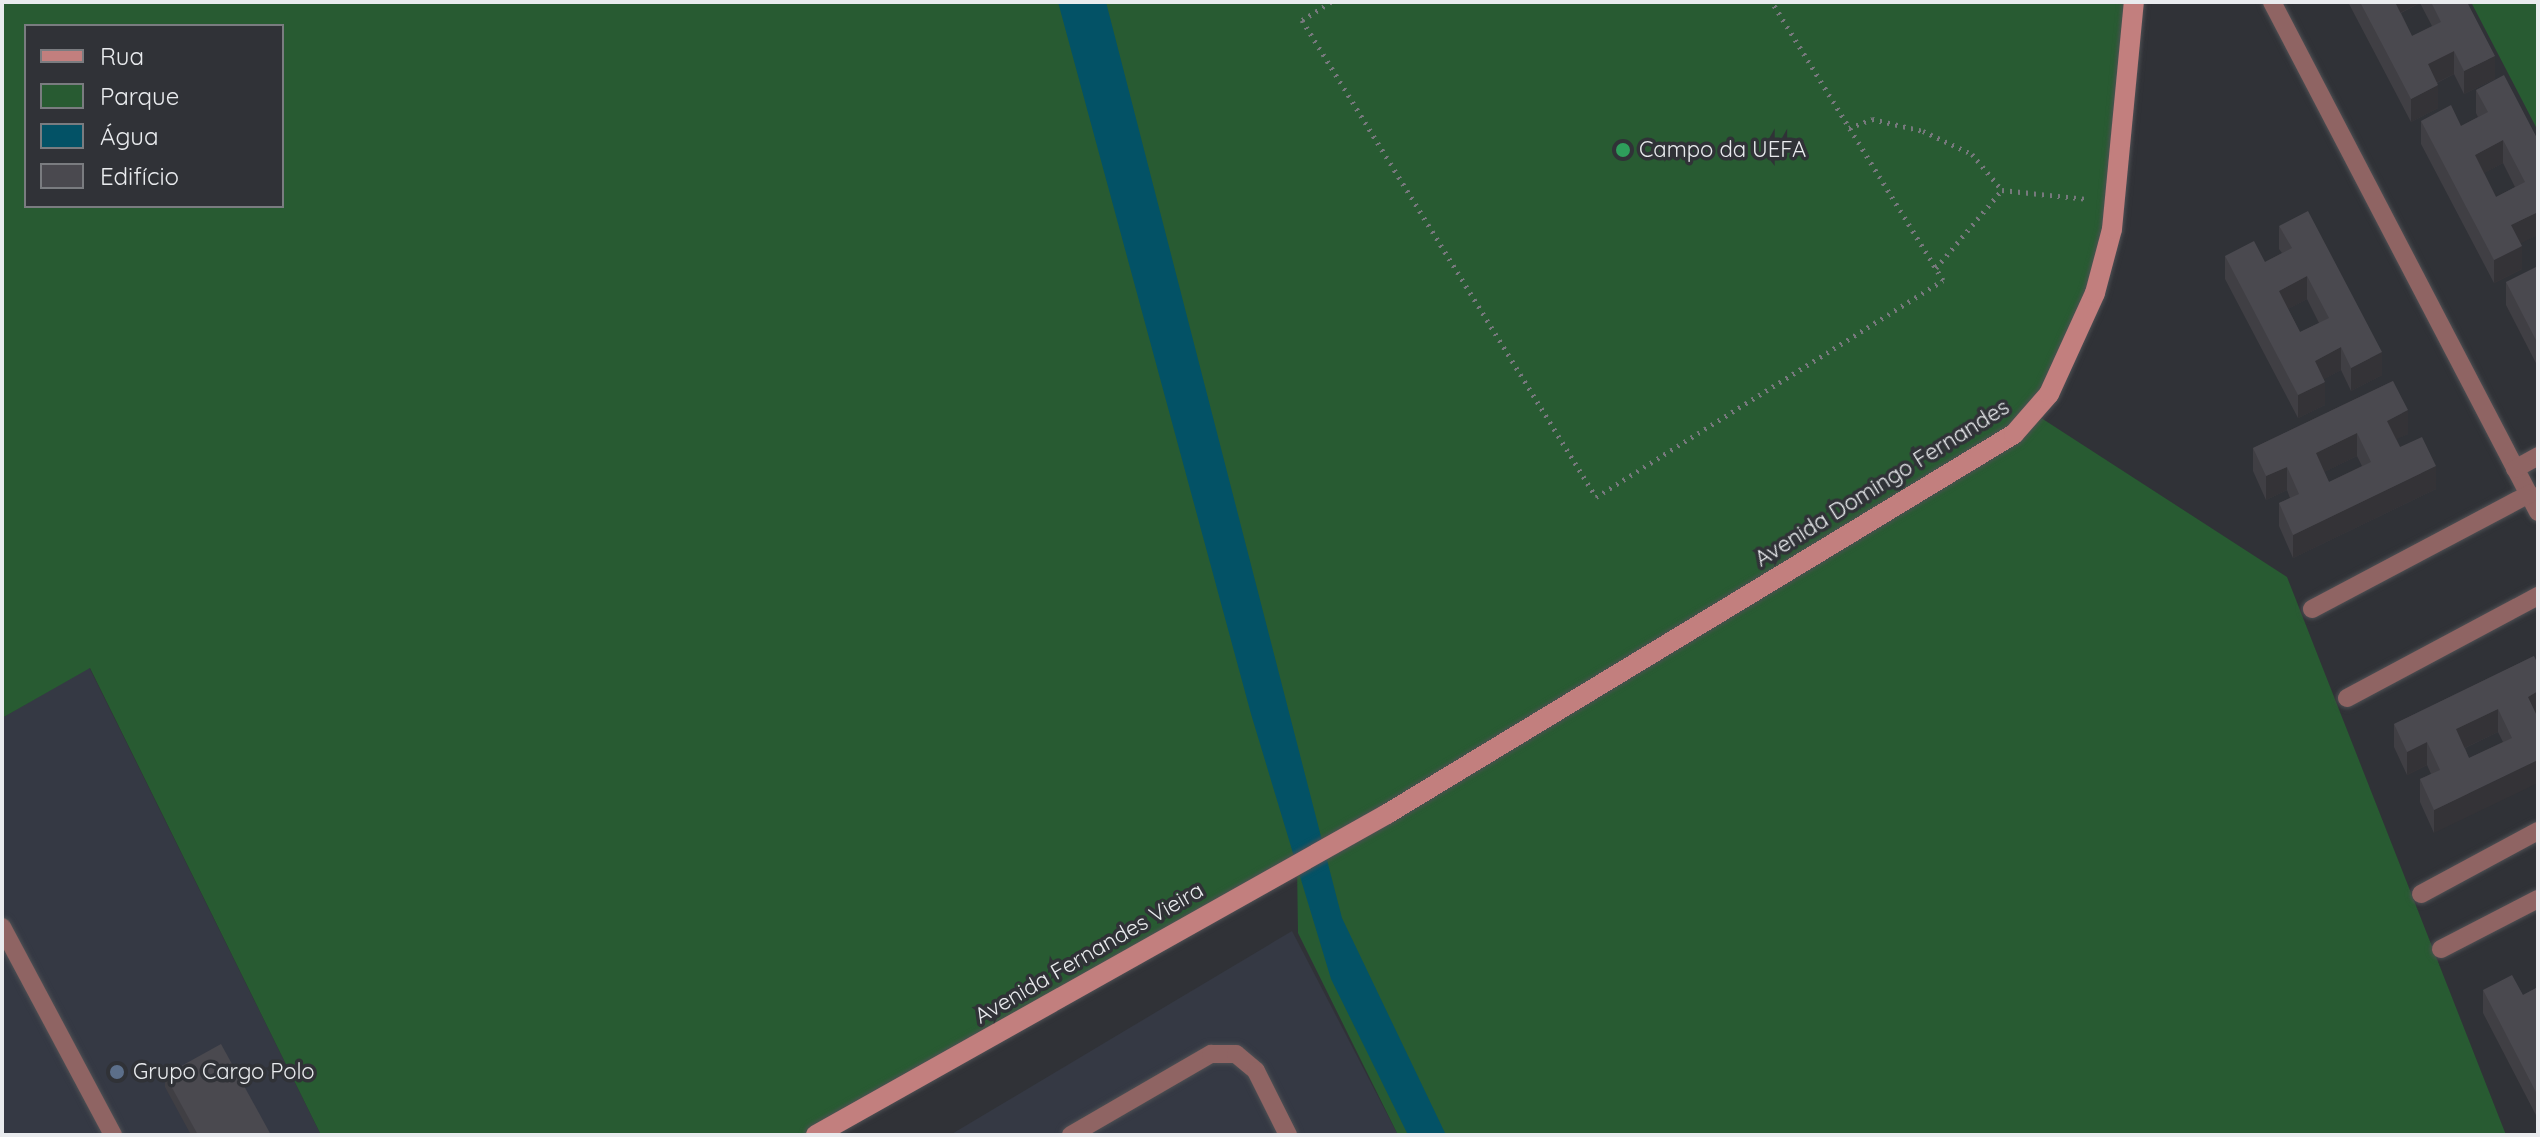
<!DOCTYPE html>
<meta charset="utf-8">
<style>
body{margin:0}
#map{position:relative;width:2540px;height:1137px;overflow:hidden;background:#303237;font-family:Quicksand,sans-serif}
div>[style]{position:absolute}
.built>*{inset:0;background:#353944}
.green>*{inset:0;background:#285b32}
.water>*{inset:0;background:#035266}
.path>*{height:5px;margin-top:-2.5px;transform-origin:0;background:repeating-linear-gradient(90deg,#77797d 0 2px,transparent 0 8px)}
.roads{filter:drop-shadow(0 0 2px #4e5054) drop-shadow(0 0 2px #4e5054)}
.service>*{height:18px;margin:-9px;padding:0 9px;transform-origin:9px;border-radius:9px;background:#8f6463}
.secondary>*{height:20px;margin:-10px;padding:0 10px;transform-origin:10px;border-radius:10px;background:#c27f7e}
.wall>*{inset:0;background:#403f44}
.shaded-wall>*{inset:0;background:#343337}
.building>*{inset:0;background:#4a494f}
.dots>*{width:22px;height:22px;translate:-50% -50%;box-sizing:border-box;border:4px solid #303237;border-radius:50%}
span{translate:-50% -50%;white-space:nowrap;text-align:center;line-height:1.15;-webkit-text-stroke:7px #303237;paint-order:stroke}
.poi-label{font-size:22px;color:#e9ebee}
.left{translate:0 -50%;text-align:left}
.street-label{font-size:22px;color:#e9ebee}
.frame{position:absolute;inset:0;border:4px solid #e9ebee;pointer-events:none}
.legend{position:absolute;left:24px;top:24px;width:260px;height:184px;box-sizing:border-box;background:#303237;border:2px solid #7a7c80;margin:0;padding:10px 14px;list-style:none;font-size:24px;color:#e9ebee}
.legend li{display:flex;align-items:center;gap:16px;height:40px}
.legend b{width:40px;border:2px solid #7a7c80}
</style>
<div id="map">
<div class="built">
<div style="clip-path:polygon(89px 667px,321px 1135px,2px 1135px,2px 718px)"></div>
<div style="clip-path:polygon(1292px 931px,1398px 1135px,950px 1135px)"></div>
</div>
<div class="green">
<div style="clip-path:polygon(evenodd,2px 2px,2134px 2px,2112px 229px,2035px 414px,2287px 577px,2506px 1135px,1398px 1135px,1298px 933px,1297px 865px,817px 1135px,321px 1135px,90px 668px,2px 718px,2px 2px,26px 26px,282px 26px,282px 206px,26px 206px,26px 26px)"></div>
<div style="clip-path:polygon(2471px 2px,2538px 2px,2538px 131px,2522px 100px)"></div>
</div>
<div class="water">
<div style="clip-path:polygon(1058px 2px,1106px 2px,1342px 918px,1446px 1135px,1408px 1135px,1331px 979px,1251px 714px)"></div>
</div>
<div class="path">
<div style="left:1331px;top:2px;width:34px;rotate:148deg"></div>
<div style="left:1302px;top:20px;width:560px;rotate:58.35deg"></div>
<div style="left:1596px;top:497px;width:409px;rotate:-32deg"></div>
<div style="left:1943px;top:280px;width:326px;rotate:-121.6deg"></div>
<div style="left:1849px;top:128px;width:25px;rotate:-21deg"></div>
<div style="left:1872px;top:119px;width:52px;rotate:13.2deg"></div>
<div style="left:1923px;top:131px;width:54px;rotate:25.1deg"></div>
<div style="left:1972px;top:154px;width:47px;rotate:50.2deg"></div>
<div style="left:2002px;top:190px;width:85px;rotate:6deg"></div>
<div style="left:1936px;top:268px;width:102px;rotate:-49.8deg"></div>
</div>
<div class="roads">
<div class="service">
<div style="left:2272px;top:2px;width:575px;rotate:62.45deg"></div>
<div style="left:2515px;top:469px;width:26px;rotate:-29deg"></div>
<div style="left:2312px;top:609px;width:246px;rotate:-27.9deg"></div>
<div style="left:2347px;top:698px;width:217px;rotate:-28.1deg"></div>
<div style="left:2421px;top:894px;width:133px;rotate:-28.3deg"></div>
<div style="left:2px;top:927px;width:236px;rotate:61.9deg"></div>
<div style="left:2441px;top:949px;width:109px;rotate:-27.3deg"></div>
<div style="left:1071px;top:1135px;width:162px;rotate:-30.1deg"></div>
<div style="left:1211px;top:1054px;width:25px"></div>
<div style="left:1236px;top:1054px;width:26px;rotate:40deg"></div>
<div style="left:1256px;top:1071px;width:72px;rotate:63.4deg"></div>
</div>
<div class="secondary">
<div style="left:816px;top:1135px;width:655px;rotate:-29.34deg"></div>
<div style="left:1387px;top:814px;width:733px;rotate:-31.22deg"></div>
<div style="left:2014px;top:434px;width:53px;rotate:-48.8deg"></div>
<div style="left:2049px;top:394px;width:111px;rotate:-65.5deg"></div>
<div style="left:2095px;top:293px;width:66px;rotate:-75.1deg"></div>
<div style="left:2112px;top:229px;width:228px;rotate:-84.5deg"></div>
</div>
</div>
<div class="wall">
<div style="clip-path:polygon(evenodd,2348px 2px,2467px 2px,2495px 79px,2464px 94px,2454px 74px,2437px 83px,2438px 108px,2411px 122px,2348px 2px,2420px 3px,2432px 26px,2412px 36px,2401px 13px,2420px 3px)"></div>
<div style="clip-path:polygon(evenodd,2476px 90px,2538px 140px,2538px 235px,2520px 243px,2522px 269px,2494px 283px,2421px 144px,2421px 121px,2461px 126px,2478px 117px,2476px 113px,2476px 90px,2503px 163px,2515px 187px,2496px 197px,2484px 173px,2503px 163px)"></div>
<div style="clip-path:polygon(evenodd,2279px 226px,2382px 375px,2351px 391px,2341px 370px,2324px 379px,2325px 405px,2298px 418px,2225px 279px,2225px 256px,2265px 262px,2282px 253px,2279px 249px,2279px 226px,2307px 299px,2319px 323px,2300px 332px,2288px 309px,2307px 299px)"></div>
<div style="clip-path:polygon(2538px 271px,2538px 367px,2506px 305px,2506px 282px)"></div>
<div style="clip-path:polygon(evenodd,2393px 381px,2408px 434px,2396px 439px,2400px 447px,2436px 489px,2293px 558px,2279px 526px,2279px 503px,2290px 498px,2287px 490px,2266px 500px,2253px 471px,2253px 448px,2393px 381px,2357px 456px,2362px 466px,2329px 482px,2324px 472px,2357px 456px)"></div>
<div style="clip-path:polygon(evenodd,2534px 656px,2537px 715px,2434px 833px,2420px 802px,2420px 779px,2431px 774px,2427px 765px,2407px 775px,2394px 747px,2394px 724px,2534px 656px,2498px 732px,2503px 742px,2469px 758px,2465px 748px,2498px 732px)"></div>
<div style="clip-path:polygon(2538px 987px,2538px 1119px,2483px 1013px,2483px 990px,2523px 995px)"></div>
<div style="clip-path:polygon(165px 1075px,271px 1135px,191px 1135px,165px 1087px)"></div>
</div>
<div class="shaded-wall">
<div style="clip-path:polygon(2392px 2px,2420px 2px,2420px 3px,2392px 17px)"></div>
<div style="clip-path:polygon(2454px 51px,2454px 74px,2428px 87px,2428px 64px)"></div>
<div style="clip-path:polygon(2495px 56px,2495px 79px,2464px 94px,2464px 71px)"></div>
<div style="clip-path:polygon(2438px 85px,2438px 108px,2411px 122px,2411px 99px)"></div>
<div style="clip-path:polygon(2503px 140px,2503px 163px,2475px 178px,2475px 155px)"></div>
<div style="clip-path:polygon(2538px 212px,2538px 235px,2511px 248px,2511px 225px)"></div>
<div style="clip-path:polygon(2522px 246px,2522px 269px,2494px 283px,2494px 260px)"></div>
<div style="clip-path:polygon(2307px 276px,2307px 299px,2279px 314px,2279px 291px)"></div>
<div style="clip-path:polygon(2341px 347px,2341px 370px,2315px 384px,2315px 361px)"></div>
<div style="clip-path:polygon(2382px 352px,2382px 375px,2351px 391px,2351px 368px)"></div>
<div style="clip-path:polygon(2325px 382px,2325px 405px,2298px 418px,2298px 395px)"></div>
<div style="clip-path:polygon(2408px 410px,2408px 434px,2387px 444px,2387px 421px)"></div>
<div style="clip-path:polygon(2357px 433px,2357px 456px,2316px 476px,2316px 453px)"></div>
<div style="clip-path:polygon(2436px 466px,2436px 489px,2293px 558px,2293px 535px)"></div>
<div style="clip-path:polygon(2287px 467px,2287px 490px,2266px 500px,2266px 476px)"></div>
<div style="clip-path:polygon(2538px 691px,2538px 714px,2528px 720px,2528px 697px)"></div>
<div style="clip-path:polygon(2498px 709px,2498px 732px,2456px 752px,2456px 729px)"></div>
<div style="clip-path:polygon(2427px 742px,2427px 765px,2407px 775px,2407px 752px)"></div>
<div style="clip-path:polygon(2538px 760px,2538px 783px,2434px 833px,2434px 810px)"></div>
</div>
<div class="building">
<div style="clip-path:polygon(2360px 2px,2395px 2px,2412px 36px,2441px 22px,2431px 2px,2467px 2px,2495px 56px,2464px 71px,2454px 51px,2428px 64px,2438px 85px,2411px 99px)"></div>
<div style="clip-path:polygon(evenodd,2504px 75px,2538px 140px,2538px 212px,2511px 225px,2522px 246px,2494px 260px,2421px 121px,2451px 105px,2461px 126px,2488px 112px,2476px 90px,2504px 75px,2503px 140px,2525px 182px,2496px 197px,2475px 155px,2503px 140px)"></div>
<div style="clip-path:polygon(evenodd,2308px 211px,2382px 352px,2351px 368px,2341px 347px,2315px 361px,2325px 382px,2298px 395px,2225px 256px,2254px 241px,2265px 262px,2292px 248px,2279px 226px,2308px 211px,2307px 276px,2329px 318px,2300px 332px,2279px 291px,2307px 276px)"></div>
<div style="clip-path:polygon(2536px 267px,2538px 271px,2538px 344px,2506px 282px)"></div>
<div style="clip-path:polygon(evenodd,2393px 381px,2408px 410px,2387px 421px,2400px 447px,2422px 437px,2436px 466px,2293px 535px,2279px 503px,2299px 494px,2287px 467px,2266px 476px,2253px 448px,2393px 381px,2357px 433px,2371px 462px,2329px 482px,2316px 453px,2357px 433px)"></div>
<div style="clip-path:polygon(evenodd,2534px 656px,2538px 664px,2538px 691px,2528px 697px,2538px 718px,2538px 760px,2434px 810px,2420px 779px,2440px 770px,2427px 742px,2407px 752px,2394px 724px,2534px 656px,2498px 709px,2512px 738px,2469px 758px,2456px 729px,2498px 709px)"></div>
<div style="clip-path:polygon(2512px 975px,2523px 995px,2538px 987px,2538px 1024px,2536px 1025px,2538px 1028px,2538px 1096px,2483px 990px)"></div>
<div style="clip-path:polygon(221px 1044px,271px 1135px,198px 1135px,165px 1075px)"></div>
</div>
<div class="dots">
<div style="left:1623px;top:150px;background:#2e9e5b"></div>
<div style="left:117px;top:1072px;background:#5c6f8a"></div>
</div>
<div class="poi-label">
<span class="left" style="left:1639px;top:150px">Campo da UEFA</span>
<span class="left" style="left:133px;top:1072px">Grupo Cargo Polo</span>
</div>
<div class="street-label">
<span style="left:1882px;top:483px;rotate:-32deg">Avenida Domingo Fernandes</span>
<span style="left:1089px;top:953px;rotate:-30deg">Avenida Fernandes Vieira</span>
</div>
<div class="frame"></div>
<ul class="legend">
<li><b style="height:10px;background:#c27f7e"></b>Rua</li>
<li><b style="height:22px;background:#285b32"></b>Parque</li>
<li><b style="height:22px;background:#035266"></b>Água</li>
<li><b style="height:22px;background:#4a494f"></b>Edifício</li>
</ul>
</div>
